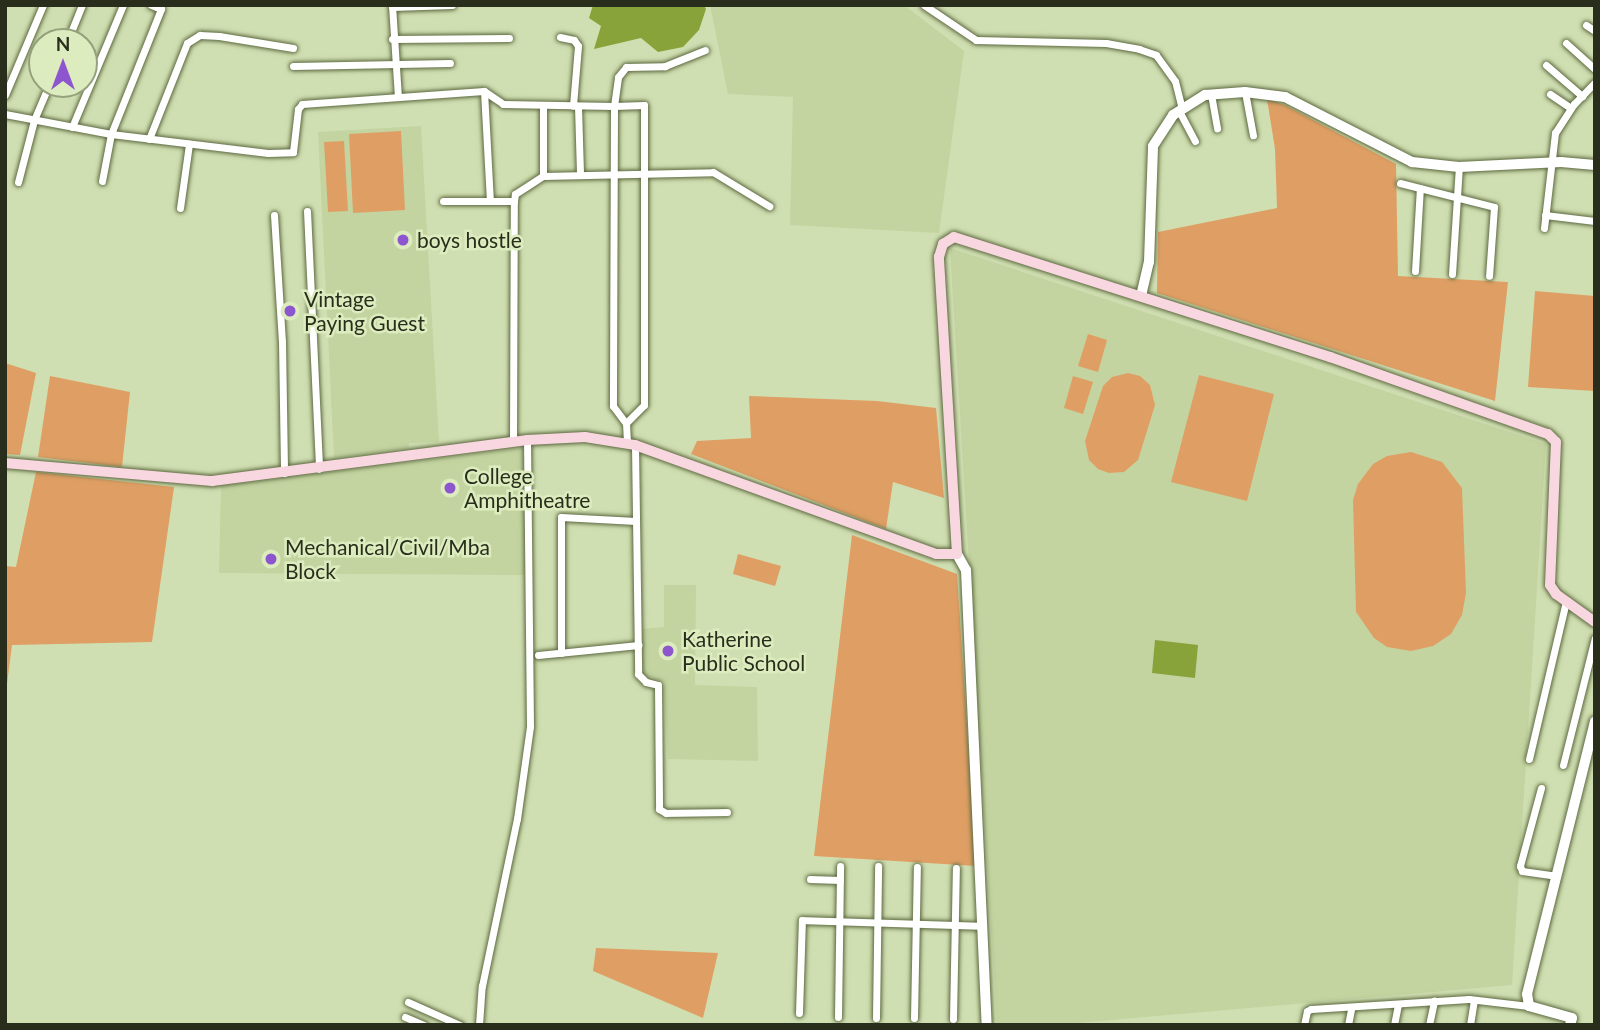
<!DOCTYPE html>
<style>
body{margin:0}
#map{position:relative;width:1600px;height:1030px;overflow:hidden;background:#d0dfb1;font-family:Lato,sans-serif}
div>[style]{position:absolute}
.built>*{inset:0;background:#c3d4a0}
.green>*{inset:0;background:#df9f64}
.water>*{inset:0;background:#88a339}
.roads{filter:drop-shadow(0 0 2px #5d6940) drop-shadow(0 0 2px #5d6940)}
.minor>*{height:7px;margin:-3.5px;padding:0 3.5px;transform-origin:3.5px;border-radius:3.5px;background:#fff}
.tertiary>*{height:10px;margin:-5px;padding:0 5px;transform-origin:5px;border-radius:5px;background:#fff}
.secondary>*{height:10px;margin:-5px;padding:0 5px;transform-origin:5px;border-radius:5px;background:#f9d7e1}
.dots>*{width:19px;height:19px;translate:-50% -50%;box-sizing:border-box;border:4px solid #ddecbe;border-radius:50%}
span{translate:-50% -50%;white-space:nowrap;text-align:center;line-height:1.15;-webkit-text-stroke:5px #ddecbe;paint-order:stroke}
.poi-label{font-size:21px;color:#282d1c}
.left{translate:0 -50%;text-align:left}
.frame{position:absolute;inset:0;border:7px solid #282d1c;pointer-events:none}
.north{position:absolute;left:28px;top:28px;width:70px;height:70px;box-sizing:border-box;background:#ddecbe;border:2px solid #95a07d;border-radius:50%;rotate:0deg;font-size:19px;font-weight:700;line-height:28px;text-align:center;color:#282d1c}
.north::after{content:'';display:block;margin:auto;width:24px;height:32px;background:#8d56ce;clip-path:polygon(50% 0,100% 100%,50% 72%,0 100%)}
</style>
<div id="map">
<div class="built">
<div style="clip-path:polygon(710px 5px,904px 5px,964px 51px,939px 233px,790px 225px,793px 97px,728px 94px)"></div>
<div style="clip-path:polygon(421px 126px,439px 442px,409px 443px,409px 448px,334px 458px,318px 132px)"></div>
<div style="clip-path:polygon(950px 248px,1546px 444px,1512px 985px,1054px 1025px,997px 1025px)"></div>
<div style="clip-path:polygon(523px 448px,527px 575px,219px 573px,221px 486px)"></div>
<div style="clip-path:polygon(664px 585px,696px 585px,695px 685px,757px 687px,758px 761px,668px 759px,664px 682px,642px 674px,641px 629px,664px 627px)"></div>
</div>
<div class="green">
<div style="clip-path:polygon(1267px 99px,1285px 105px,1396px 164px,1398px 276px,1508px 282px,1495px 401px,1157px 293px,1158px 232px,1277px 208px,1275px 149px)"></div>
<div style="clip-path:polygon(401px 131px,405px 210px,353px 213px,349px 134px)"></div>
<div style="clip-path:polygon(344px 141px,348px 211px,328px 212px,324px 142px)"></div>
<div style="clip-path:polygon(1535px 291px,1595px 296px,1595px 391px,1528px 387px)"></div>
<div style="clip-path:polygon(1088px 334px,1107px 340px,1098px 372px,1078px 366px)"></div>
<div style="clip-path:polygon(5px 363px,36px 373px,20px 455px,5px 454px)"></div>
<div style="clip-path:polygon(1128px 373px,1140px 376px,1150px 385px,1155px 405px,1138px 460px,1124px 472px,1109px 473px,1098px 469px,1089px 460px,1085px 441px,1103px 386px,1112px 377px)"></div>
<div style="clip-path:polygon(1199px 375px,1274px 394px,1247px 501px,1171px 482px)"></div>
<div style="clip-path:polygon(50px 376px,130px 392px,122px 467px,38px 457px)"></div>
<div style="clip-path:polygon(1073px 376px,1093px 382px,1083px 414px,1064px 408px)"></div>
<div style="clip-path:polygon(749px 396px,877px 401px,936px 408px,944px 498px,893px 482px,886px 529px,691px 454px,697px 441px,751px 438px)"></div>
<div style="clip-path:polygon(1411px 452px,1442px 462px,1462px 488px,1466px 593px,1462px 615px,1451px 634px,1433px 646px,1411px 651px,1387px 647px,1374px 638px,1356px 612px,1353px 500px,1358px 484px,1373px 464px,1387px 456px)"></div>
<div style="clip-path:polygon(36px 472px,174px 487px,152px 642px,12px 645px,5px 700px,5px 566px,16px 567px)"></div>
<div style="clip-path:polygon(852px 535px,957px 574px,976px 866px,814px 856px)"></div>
<div style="clip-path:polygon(738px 554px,781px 566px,775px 586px,733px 574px)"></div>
<div style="clip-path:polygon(596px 948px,718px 953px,703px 1018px,593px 971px)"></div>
</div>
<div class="water">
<div style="clip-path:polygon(593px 5px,704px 5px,706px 9px,699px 30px,683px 47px,658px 52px,641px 38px,594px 49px,601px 26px,589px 18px)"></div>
<div style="clip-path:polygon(1155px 640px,1198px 645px,1195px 678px,1152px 673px)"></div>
</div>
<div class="roads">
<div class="minor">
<div style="left:392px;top:5px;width:92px;rotate:86.3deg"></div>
<div style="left:924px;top:5px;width:63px;rotate:33.9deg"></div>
<div style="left:976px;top:40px;width:130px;rotate:1.3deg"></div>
<div style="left:1106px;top:43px;width:34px;rotate:10deg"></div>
<div style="left:1139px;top:49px;width:18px;rotate:19deg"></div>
<div style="left:1156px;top:55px;width:32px;rotate:54deg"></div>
<div style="left:1175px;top:81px;width:29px;rotate:76deg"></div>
<div style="left:392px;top:7px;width:60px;rotate:-1.9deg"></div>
<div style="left:1586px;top:25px;width:11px;rotate:34deg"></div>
<div style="left:560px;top:37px;width:14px;rotate:12deg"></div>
<div style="left:574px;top:40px;width:7px;rotate:56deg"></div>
<div style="left:578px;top:46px;width:60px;rotate:94.8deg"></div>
<div style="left:392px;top:39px;width:117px;rotate:-0.5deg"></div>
<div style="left:67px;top:42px;width:40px;rotate:-68deg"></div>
<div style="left:1566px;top:43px;width:39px;rotate:42deg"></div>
<div style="left:1546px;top:65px;width:48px;rotate:40.7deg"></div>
<div style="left:293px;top:66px;width:157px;rotate:-1.1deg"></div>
<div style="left:484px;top:91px;width:110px;rotate:86.9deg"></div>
<div style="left:1245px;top:92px;width:44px;rotate:79.5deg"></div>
<div style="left:1211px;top:94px;width:35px;rotate:80deg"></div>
<div style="left:1550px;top:94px;width:25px;rotate:34deg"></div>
<div style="left:5px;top:95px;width:98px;rotate:-67.1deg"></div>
<div style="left:578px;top:106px;width:69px;rotate:88.3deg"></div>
<div style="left:1179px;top:111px;width:34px;rotate:62deg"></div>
<div style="left:5px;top:114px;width:108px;rotate:10.7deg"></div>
<div style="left:111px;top:134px;width:158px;rotate:6.9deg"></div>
<div style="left:268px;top:153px;width:25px;rotate:-2deg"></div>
<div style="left:293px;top:152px;width:43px;rotate:-83.4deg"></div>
<div style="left:298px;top:109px;width:6px;rotate:-51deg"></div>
<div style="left:302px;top:104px;width:182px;rotate:-4.1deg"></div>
<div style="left:484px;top:91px;width:23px;rotate:34deg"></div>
<div style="left:503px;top:104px;width:111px;rotate:1deg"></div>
<div style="left:614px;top:106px;width:300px;rotate:90.2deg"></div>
<div style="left:613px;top:406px;width:21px;rotate:53deg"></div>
<div style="left:626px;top:423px;width:20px;rotate:87deg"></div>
<div style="left:72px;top:127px;width:132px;rotate:-67.3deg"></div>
<div style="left:149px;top:139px;width:103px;rotate:-68.4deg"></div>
<div style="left:187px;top:43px;width:15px;rotate:-32deg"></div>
<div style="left:200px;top:35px;width:19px;rotate:3deg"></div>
<div style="left:219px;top:36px;width:75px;rotate:9.2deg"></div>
<div style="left:543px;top:176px;width:170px;rotate:-1.3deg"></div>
<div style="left:713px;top:172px;width:66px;rotate:31.3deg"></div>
<div style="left:102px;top:181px;width:48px;rotate:-79.2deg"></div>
<div style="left:111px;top:134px;width:135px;rotate:-68.2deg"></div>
<div style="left:161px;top:9px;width:11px;rotate:-158deg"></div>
<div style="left:18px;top:182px;width:64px;rotate:-75.5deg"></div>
<div style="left:34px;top:120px;width:39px;rotate:-67deg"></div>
<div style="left:1400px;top:183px;width:97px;rotate:14.3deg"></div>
<div style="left:1494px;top:207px;width:69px;rotate:94.1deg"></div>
<div style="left:443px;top:201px;width:71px"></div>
<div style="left:180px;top:208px;width:65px;rotate:-82deg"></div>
<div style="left:307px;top:211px;width:258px;rotate:87.3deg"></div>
<div style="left:274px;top:215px;width:126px;rotate:86.4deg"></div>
<div style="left:282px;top:341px;width:132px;rotate:89.1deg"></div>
<div style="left:1545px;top:215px;width:50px;rotate:6.8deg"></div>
<div style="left:1544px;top:228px;width:96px;rotate:-83.4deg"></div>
<div style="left:1555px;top:133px;width:35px;rotate:-57deg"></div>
<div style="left:1574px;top:104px;width:30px;rotate:-46deg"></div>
<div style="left:1415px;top:271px;width:83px;rotate:-86.6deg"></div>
<div style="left:1452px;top:274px;width:107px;rotate:-86.3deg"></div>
<div style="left:626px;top:423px;width:25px;rotate:-45deg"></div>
<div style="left:644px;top:405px;width:300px;rotate:-90deg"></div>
<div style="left:644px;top:105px;width:30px;rotate:178deg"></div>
<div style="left:614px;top:106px;width:29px;rotate:-82deg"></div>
<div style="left:618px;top:77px;width:13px;rotate:-51deg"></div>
<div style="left:626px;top:67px;width:39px;rotate:-1deg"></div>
<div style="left:665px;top:66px;width:43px;rotate:-21.8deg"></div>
<div style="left:513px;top:442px;width:241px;rotate:-89.8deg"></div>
<div style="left:514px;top:201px;width:7px;rotate:-82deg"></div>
<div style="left:515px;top:194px;width:33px;rotate:-33deg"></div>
<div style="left:543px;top:176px;width:71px;rotate:-90deg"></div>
<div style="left:635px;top:445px;width:229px;rotate:89.2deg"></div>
<div style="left:638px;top:674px;width:11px;rotate:45deg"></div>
<div style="left:646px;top:682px;width:12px;rotate:14deg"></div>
<div style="left:658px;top:685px;width:124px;rotate:89.5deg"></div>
<div style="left:659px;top:809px;width:8px;rotate:30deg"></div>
<div style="left:666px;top:813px;width:61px;rotate:-0.9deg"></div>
<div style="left:561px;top:653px;width:136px;rotate:-90deg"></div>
<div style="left:561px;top:517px;width:75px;rotate:3.1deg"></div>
<div style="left:538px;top:655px;width:101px;rotate:-5.7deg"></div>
<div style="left:1529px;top:759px;width:162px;rotate:-76.8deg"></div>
<div style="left:1563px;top:765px;width:131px;rotate:-75.9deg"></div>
<div style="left:1541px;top:788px;width:81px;rotate:105.1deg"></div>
<div style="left:1520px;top:866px;width:5px;rotate:68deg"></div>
<div style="left:1522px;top:871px;width:34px;rotate:8deg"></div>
<div style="left:810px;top:879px;width:30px;rotate:2deg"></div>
<div style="left:408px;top:1002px;width:57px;rotate:23.9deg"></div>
<div style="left:799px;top:1013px;width:93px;rotate:-88.2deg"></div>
<div style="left:802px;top:920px;width:181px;rotate:1.9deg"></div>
<div style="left:405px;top:1017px;width:21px;rotate:23deg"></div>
<div style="left:838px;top:1017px;width:151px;rotate:-89.2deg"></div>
<div style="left:876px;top:1018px;width:152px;rotate:-89.2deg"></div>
<div style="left:914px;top:1018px;width:151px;rotate:-88.9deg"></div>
<div style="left:953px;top:1019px;width:151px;rotate:-88.9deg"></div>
<div style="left:479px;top:1025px;width:39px;rotate:-86deg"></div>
<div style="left:482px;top:986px;width:171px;rotate:-78.2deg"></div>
<div style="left:517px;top:819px;width:94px;rotate:-82deg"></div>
<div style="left:530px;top:726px;width:286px;rotate:-90.6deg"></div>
<div style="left:1304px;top:1025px;width:14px;rotate:-78deg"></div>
<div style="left:1307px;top:1011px;width:4px;rotate:-27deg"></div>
<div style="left:1311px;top:1009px;width:158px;rotate:-3.6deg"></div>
<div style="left:1469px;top:999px;width:60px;rotate:6.7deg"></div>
<div style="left:1348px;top:1025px;width:16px;rotate:-79deg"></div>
<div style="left:1394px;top:1025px;width:21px;rotate:-79deg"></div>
<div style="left:1429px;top:1025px;width:25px;rotate:-78deg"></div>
<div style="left:1470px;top:1025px;width:24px;rotate:-81deg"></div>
</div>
<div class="tertiary">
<div style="left:1141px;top:296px;width:35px;rotate:-77deg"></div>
<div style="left:1149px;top:262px;width:116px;rotate:-88deg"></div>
<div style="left:1153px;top:146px;width:37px;rotate:-57deg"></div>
<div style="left:1173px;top:115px;width:38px;rotate:-32deg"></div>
<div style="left:1205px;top:95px;width:40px;rotate:-4.3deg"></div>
<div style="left:1245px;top:92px;width:40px;rotate:7.1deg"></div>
<div style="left:1285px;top:97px;width:143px;rotate:27.1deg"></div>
<div style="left:1412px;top:162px;width:47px;rotate:6.1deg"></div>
<div style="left:1459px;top:167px;width:102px;rotate:-2.8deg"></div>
<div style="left:1561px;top:162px;width:34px;rotate:5deg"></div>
<div style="left:957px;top:554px;width:18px;rotate:61deg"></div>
<div style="left:966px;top:570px;width:455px;rotate:87.4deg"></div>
<div style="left:1570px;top:1025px;width:7px;rotate:-74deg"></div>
<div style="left:1572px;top:1018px;width:45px;rotate:-164.4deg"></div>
<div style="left:1529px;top:1006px;width:12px;rotate:-99deg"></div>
<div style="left:1527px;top:994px;width:281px;rotate:-76deg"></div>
</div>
<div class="secondary">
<div style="left:5px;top:463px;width:208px;rotate:5deg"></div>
<div style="left:212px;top:481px;width:318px;rotate:-7.4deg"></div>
<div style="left:527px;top:440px;width:58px;rotate:-3deg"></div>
<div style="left:585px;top:437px;width:51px;rotate:9.1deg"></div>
<div style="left:635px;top:445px;width:320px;rotate:19.9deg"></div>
<div style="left:936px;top:554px;width:21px"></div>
<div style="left:957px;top:554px;width:298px;rotate:-93.5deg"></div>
<div style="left:939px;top:257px;width:14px;rotate:-73deg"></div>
<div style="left:943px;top:244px;width:13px;rotate:-32deg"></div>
<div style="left:954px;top:237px;width:395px;rotate:17.7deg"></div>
<div style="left:1330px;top:357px;width:231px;rotate:19.5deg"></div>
<div style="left:1548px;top:434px;width:11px;rotate:45deg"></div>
<div style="left:1556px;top:442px;width:143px;rotate:92.4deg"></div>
<div style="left:1550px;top:585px;width:11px;rotate:56deg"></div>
<div style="left:1556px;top:594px;width:48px;rotate:35.7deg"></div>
</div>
</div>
<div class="dots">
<div style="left:403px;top:240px;background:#8d56ce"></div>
<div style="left:290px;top:311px;background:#8d56ce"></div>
<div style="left:450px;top:488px;background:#8d56ce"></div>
<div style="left:271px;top:559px;background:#8d56ce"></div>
<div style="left:668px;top:651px;background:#8d56ce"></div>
</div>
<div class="poi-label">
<span class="left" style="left:417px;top:240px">boys hostle</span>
<span class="left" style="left:304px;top:311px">Vintage<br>Paying Guest</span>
<span class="left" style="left:464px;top:488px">College<br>Amphitheatre</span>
<span class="left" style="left:285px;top:559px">Mechanical/Civil/Mba<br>Block</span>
<span class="left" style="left:682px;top:651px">Katherine<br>Public School</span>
</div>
<div class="frame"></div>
<div class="north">N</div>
</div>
